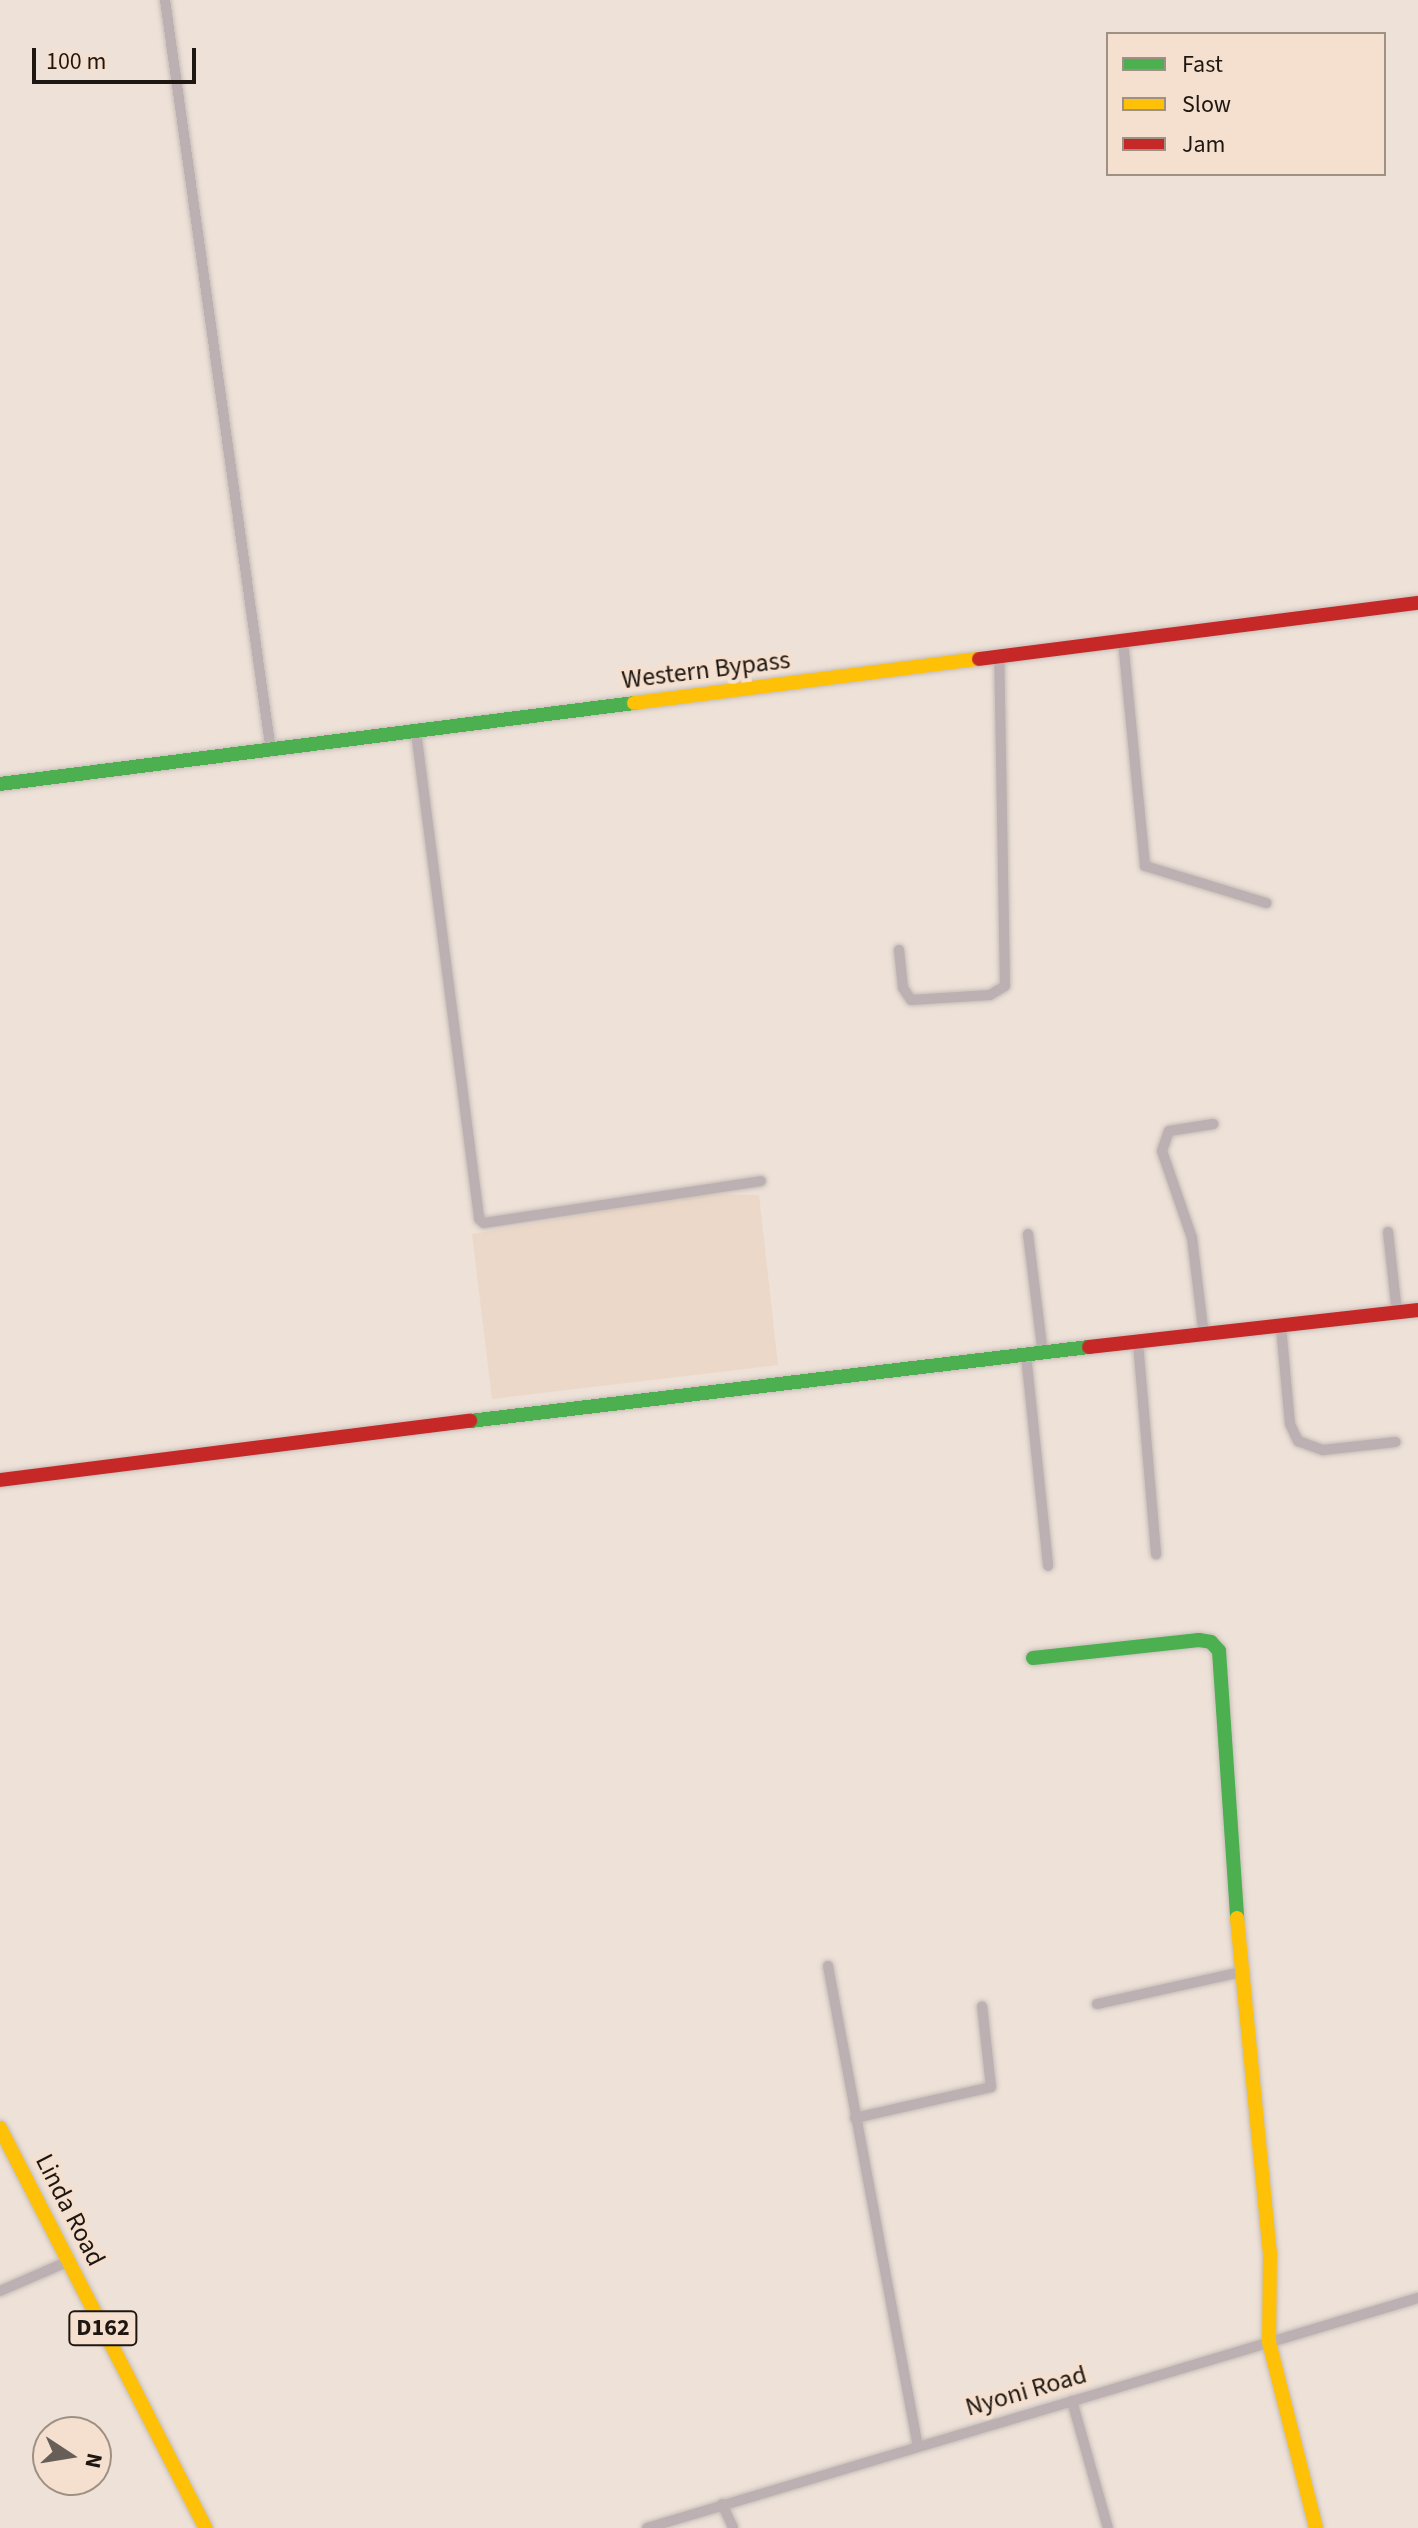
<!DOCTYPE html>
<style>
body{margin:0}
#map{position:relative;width:1418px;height:2528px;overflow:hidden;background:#ede1d8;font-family:"Source Sans 3",sans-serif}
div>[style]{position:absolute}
.built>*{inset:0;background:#ecd8c8}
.roads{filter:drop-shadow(0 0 2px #c6bdb6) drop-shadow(0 0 2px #c6bdb6)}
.street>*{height:10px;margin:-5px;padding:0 5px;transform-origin:5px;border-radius:5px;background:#bcb0b2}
.fast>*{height:14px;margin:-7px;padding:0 7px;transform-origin:7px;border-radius:7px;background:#4caf50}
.slow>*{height:14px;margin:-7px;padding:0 7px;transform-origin:7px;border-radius:7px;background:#ffc107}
.jam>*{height:14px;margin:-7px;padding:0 7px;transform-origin:7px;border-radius:7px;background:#c62828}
span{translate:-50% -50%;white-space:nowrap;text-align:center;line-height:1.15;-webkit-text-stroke:8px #f5e0d0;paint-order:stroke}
.shield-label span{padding:2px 6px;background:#f5e0d0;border:2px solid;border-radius:6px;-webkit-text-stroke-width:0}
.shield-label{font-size:24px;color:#1e1711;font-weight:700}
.street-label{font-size:26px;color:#1e1711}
.legend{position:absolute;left:1106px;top:32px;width:280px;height:144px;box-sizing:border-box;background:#f5e0d0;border:2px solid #9f9084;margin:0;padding:10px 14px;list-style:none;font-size:24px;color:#1e1711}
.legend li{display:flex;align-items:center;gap:16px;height:40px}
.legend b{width:40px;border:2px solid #9f9084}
.north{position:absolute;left:32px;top:2416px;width:80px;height:80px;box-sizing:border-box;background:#f5e0d0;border:2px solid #9f9084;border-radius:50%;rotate:102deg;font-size:22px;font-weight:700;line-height:32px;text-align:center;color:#1e1711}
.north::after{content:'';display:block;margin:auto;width:28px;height:36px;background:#665e57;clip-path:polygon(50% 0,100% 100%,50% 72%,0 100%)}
.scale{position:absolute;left:32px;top:48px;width:164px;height:36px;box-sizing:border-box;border:4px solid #1e1711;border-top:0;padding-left:10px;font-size:24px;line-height:28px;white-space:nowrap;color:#1e1711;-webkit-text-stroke:6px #f5e0d0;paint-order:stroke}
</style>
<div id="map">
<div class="built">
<div style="clip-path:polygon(703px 1194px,759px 1195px,778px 1365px,492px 1399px,472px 1234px)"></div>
</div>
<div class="roads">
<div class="street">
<div style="left:165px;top:0;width:758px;rotate:81.97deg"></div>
<div style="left:1123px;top:641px;width:226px;rotate:84.4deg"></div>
<div style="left:1145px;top:866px;width:127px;rotate:17deg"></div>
<div style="left:416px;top:732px;width:491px;rotate:82.6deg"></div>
<div style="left:479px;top:1219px;width:6px;rotate:39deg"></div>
<div style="left:484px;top:1223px;width:280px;rotate:-8.6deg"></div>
<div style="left:899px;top:950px;width:38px;rotate:84deg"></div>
<div style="left:903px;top:988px;width:14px;rotate:56deg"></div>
<div style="left:911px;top:1000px;width:79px;rotate:-3.6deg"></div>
<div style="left:990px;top:995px;width:17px;rotate:-31deg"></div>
<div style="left:1005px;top:986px;width:329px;rotate:-91deg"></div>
<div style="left:1388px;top:1232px;width:81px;rotate:83.6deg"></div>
<div style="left:1028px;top:1234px;width:121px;rotate:82.9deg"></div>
<div style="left:1281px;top:1327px;width:97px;rotate:84.7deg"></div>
<div style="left:1290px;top:1424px;width:19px;rotate:65deg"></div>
<div style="left:1298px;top:1441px;width:27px;rotate:20deg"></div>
<div style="left:1323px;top:1450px;width:73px;rotate:-6.3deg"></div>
<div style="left:1204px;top:1336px;width:99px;rotate:-97deg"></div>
<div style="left:1192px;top:1238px;width:92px;rotate:-109deg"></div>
<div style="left:1162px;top:1151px;width:21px;rotate:-71deg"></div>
<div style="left:1169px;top:1131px;width:45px;rotate:-9deg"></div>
<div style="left:1138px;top:1343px;width:212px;rotate:85.1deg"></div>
<div style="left:1026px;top:1355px;width:212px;rotate:84deg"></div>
<div style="left:828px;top:1966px;width:488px;rotate:79.4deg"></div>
<div style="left:1097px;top:2004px;width:148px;rotate:-12.5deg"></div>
<div style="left:855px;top:2118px;width:139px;rotate:-12.8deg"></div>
<div style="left:991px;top:2087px;width:81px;rotate:-96.3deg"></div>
<div style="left:0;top:2291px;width:75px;rotate:-23.5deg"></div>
<div style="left:1072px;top:2401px;width:132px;rotate:74.2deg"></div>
<div style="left:722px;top:2504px;width:26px;rotate:65deg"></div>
<div style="left:647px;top:2528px;width:805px;rotate:-16.61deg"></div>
</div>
<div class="fast">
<div style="left:0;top:784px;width:639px;rotate:-7.28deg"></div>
<div style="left:470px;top:1421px;width:623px;rotate:-6.82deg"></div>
<div style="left:1033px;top:1658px;width:167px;rotate:-6.2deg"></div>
<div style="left:1199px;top:1640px;width:12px;rotate:9deg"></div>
<div style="left:1211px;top:1642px;width:12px;rotate:48deg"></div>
<div style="left:1219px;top:1651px;width:268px;rotate:86.1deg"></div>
</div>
<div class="slow">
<div style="left:634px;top:703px;width:348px;rotate:-7.3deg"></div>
<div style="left:1237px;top:1918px;width:336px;rotate:84.4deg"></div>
<div style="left:1270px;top:2252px;width:90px;rotate:90.6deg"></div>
<div style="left:1269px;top:2342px;width:192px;rotate:75.8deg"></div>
<div style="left:0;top:2128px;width:450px;rotate:62.8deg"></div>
</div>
<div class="jam">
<div style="left:979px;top:659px;width:443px;rotate:-7.3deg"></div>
<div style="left:1089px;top:1347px;width:331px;rotate:-6.4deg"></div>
<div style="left:0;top:1480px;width:474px;rotate:-7.2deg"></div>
</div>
</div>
<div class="shield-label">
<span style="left:103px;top:2328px">D162</span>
</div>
<div class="street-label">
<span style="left:706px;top:670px;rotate:-7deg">Western Bypass</span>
<span style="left:70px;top:2210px;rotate:63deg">Linda Road</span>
<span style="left:1026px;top:2391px;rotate:-16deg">Nyoni Road</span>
</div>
<ul class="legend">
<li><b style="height:10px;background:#4caf50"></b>Fast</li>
<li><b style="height:10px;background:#ffc107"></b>Slow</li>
<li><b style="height:10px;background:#c62828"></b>Jam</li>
</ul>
<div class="north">N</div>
<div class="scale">100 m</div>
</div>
